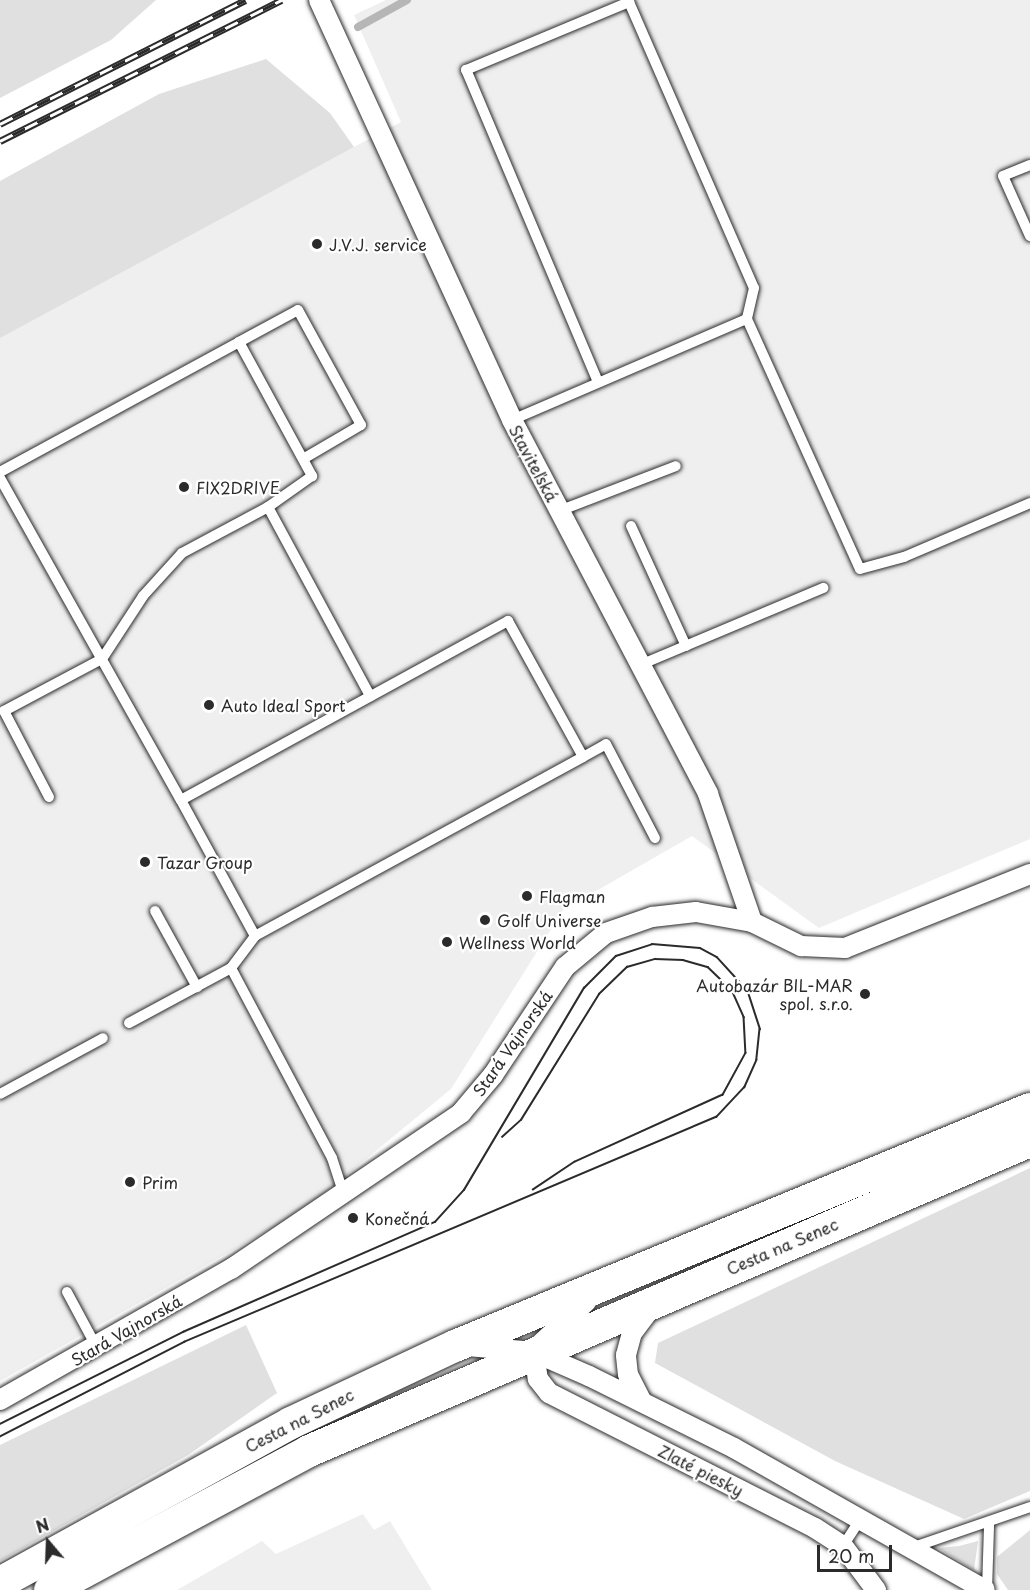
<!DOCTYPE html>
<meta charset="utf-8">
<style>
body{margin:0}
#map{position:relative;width:1030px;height:1590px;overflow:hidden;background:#fff;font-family:"Playpen Sans",sans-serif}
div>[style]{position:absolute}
.built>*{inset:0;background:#efefef}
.green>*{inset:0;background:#e0e0e0}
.stream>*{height:8px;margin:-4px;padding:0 4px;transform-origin:4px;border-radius:4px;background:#b6b6b6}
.roads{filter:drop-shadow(0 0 2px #2b2b2b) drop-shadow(0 0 2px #2b2b2b)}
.lane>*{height:10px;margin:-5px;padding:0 5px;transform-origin:5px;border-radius:5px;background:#fff}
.street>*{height:20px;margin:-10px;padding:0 10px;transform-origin:10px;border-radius:10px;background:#fff}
.primary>*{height:32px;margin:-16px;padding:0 16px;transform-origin:16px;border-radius:16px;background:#fff}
.tram>*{height:1.5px;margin:-0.75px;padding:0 0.75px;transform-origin:0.75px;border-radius:0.75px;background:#2b2b2b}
.rail>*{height:7px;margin-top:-3.5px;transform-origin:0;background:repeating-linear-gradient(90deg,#fff 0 14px,#2b2b2b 0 28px);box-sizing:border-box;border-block:2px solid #2b2b2b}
.dots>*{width:16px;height:16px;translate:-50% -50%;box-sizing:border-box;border:3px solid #fff;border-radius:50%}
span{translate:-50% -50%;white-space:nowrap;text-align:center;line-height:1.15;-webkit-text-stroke:4.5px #fff;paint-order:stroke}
.poi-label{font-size:16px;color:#2b2b2b}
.left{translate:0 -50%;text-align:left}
.right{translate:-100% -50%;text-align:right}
.street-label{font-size:16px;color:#2b2b2b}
.north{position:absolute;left:18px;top:1512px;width:60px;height:60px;-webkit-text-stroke:4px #fff;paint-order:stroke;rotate:341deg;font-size:16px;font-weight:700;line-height:24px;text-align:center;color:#2b2b2b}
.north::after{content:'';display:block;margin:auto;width:21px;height:27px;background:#2b2b2b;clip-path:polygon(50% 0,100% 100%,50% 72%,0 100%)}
.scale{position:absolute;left:817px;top:1545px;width:75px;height:27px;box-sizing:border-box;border:3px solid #2b2b2b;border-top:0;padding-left:8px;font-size:18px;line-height:21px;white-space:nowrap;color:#2b2b2b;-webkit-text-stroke:4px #fff;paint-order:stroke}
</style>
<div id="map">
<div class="built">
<div style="clip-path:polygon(386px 0,1030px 0,1030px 839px,819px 928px,692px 836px,563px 910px,451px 1089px,304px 1210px,0 1381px,0 335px,401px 122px,354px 15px)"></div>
<div style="clip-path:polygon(363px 1514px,374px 1530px,390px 1521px,432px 1590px,177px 1590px,262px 1541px,276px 1554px)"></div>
</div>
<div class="green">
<div style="clip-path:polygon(0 0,156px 0,111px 40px,0 98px)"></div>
<div style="clip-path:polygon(266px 59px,330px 113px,354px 147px,0 338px,0 181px,159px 94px)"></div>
<div style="clip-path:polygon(1030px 1168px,1030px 1491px,964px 1519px,835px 1461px,655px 1363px,658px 1343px)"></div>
<div style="clip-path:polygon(246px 1325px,277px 1393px,188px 1455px,0 1561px,0 1445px)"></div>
<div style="clip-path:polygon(1030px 1530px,1030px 1590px,1008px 1590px,997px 1574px,997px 1557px)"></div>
<div style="clip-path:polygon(978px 1541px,974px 1570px,938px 1548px,959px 1546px)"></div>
</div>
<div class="stream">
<div style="left:358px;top:27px;width:56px;rotate:-28.9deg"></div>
</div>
<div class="roads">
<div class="lane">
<div style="left:1030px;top:165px;width:29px;rotate:158deg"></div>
<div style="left:1003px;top:176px;width:66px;rotate:65.8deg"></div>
<div style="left:239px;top:342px;width:67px;rotate:-28.5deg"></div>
<div style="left:298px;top:310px;width:131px;rotate:61.3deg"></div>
<div style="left:361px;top:425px;width:67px;rotate:149.6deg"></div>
<div style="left:598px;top:382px;width:339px;rotate:-112.9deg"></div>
<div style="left:466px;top:70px;width:177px;rotate:-22.6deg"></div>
<div style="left:629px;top:2px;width:312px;rotate:66.4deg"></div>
<div style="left:754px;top:288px;width:32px;rotate:103deg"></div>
<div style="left:512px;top:420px;width:256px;rotate:-23.3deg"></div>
<div style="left:747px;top:319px;width:274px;rotate:65.7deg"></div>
<div style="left:860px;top:569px;width:46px;rotate:-15.3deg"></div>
<div style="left:904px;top:557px;width:137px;rotate:-23.2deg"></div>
<div style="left:0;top:472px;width:272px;rotate:-28.5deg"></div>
<div style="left:239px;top:342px;width:153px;rotate:61.4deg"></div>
<div style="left:312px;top:476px;width:54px;rotate:144.8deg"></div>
<div style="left:0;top:478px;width:369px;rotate:60.7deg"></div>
<div style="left:559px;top:511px;width:125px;rotate:-21deg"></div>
<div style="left:631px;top:526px;width:132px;rotate:65.4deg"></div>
<div style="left:640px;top:665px;width:199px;rotate:-22.8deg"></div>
<div style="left:583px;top:757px;width:26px;rotate:-29deg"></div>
<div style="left:606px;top:744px;width:106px;rotate:62.5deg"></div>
<div style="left:49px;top:797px;width:97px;rotate:-117.6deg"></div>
<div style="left:4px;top:711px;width:111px;rotate:-28deg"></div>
<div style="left:102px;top:659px;width:75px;rotate:-56.9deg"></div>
<div style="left:143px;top:596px;width:58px;rotate:-47.8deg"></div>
<div style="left:182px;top:553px;width:98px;rotate:-28.1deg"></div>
<div style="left:268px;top:507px;width:215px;rotate:61.6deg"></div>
<div style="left:155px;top:911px;width:87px;rotate:61.1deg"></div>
<div style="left:231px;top:968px;width:215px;rotate:62deg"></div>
<div style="left:332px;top:1158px;width:40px;rotate:72deg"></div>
<div style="left:129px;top:1023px;width:116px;rotate:-28.3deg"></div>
<div style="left:231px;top:968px;width:40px;rotate:-53deg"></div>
<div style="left:255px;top:936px;width:155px;rotate:-118.6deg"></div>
<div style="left:181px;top:800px;width:373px;rotate:-28.7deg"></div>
<div style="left:508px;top:621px;width:155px;rotate:61.1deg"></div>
<div style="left:583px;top:757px;width:374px;rotate:151.4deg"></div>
<div style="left:0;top:1094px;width:117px;rotate:-28.5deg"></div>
<div style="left:67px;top:1292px;width:64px;rotate:61.8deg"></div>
<div style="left:843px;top:1546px;width:33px;rotate:-57deg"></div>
<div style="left:914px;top:1547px;width:123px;rotate:-19deg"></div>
<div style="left:987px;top:1590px;width:65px;rotate:-88.2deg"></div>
</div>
<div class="street">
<div style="left:319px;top:0;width:462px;rotate:65.3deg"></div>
<div style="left:512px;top:420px;width:422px;rotate:62.3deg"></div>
<div style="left:708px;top:794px;width:135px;rotate:71deg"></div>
<div style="left:468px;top:1346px;width:66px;rotate:5.2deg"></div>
<div style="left:534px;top:1352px;width:60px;rotate:23.6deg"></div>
<div style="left:589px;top:1376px;width:162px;rotate:26.4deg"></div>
<div style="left:734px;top:1448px;width:288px;rotate:29.5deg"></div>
<div style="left:536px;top:1348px;width:69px;rotate:-42.7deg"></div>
<div style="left:534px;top:1352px;width:27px;rotate:82deg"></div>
<div style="left:538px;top:1379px;width:18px;rotate:52deg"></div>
<div style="left:549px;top:1393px;width:298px;rotate:26.9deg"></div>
<div style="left:815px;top:1528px;width:33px;rotate:33deg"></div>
<div style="left:843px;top:1546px;width:55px;rotate:53.1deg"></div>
<div style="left:0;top:1400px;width:266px;rotate:-29.6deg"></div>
<div style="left:231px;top:1269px;width:278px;rotate:-34.1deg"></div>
<div style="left:461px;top:1113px;width:50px;rotate:-49.9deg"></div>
<div style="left:493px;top:1075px;width:130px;rotate:-56.3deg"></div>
<div style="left:565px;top:967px;width:53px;rotate:-39.7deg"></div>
<div style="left:606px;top:933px;width:49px;rotate:-19.2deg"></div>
<div style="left:652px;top:917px;width:44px;rotate:-6.5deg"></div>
<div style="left:696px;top:912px;width:57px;rotate:10.1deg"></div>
<div style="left:752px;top:922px;width:55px;rotate:26.1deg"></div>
<div style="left:801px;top:946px;width:44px;rotate:2.6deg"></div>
<div style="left:845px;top:948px;width:199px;rotate:-21.8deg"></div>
<div style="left:642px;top:1402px;width:30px;rotate:-117deg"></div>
<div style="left:628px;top:1375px;width:20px;rotate:-96deg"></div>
<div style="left:626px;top:1355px;width:23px;rotate:-75deg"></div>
<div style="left:632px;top:1333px;width:31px;rotate:-53deg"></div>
</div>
<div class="primary">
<div style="left:0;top:1583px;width:332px;rotate:-28.8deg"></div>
<div style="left:291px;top:1423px;width:181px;rotate:-25.2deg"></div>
<div style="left:455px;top:1346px;width:622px;rotate:-22.4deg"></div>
<div style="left:50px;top:1590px;width:294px;rotate:-28.2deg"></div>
<div style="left:309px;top:1451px;width:785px;rotate:-23.27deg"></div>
</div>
</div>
<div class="tram">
<div style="left:502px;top:1137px;width:25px;rotate:-42deg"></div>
<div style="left:521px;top:1120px;width:148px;rotate:-58.2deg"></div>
<div style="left:599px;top:994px;width:39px;rotate:-44deg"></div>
<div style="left:627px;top:967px;width:29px;rotate:-16deg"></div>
<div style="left:655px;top:959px;width:28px;rotate:2deg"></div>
<div style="left:683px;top:960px;width:26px;rotate:16deg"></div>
<div style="left:708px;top:967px;width:33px;rotate:44deg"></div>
<div style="left:732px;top:990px;width:30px;rotate:66deg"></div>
<div style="left:744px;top:1017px;width:36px;rotate:87deg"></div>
<div style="left:746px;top:1053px;width:48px;rotate:118.7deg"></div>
<div style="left:723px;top:1095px;width:162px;rotate:155.6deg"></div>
<div style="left:575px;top:1162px;width:50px;rotate:146.3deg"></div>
<div style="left:0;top:1424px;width:205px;rotate:-26.7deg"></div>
<div style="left:183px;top:1332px;width:275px;rotate:-23.6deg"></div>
<div style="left:435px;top:1222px;width:43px;rotate:-47.8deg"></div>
<div style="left:464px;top:1190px;width:235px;rotate:-59.3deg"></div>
<div style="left:584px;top:988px;width:45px;rotate:-45deg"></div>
<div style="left:616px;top:956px;width:38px;rotate:-18deg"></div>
<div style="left:652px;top:944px;width:48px;rotate:4.8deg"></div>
<div style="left:700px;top:948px;width:19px;rotate:28deg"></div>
<div style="left:717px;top:957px;width:46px;rotate:47.6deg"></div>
<div style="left:748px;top:991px;width:40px;rotate:72deg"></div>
<div style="left:760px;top:1029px;width:31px;rotate:96deg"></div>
<div style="left:757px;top:1060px;width:30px;rotate:114deg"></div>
<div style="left:745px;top:1087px;width:41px;rotate:133deg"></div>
<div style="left:717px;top:1117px;width:578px;rotate:157.07deg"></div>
<div style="left:185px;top:1342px;width:208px;rotate:152.8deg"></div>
</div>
<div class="rail">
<div style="left:0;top:124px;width:275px;rotate:-26.8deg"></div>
<div style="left:0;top:141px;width:315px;rotate:-26.6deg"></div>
</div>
<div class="dots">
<div style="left:317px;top:244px;background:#2b2b2b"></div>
<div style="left:184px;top:487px;background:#2b2b2b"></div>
<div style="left:209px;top:705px;background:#2b2b2b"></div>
<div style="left:145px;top:862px;background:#2b2b2b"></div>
<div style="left:527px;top:896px;background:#2b2b2b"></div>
<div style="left:485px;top:920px;background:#2b2b2b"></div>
<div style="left:447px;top:942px;background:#2b2b2b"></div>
<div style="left:865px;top:994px;background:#2b2b2b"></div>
<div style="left:130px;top:1182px;background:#2b2b2b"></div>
<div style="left:353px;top:1218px;background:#2b2b2b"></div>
</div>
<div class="poi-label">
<span class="left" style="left:329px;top:244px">J.V.J. service</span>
<span class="left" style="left:196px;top:487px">FIX2DRIVE</span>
<span class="left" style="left:221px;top:705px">Auto Ideal Sport</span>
<span class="left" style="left:157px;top:862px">Tazar Group</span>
<span class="left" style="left:539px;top:896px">Flagman</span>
<span class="left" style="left:497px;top:920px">Golf Universe</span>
<span class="left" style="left:459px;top:942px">Wellness World</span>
<span class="right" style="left:853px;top:994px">Autobazár BIL-MAR<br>spol. s.r.o.</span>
<span class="left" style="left:142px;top:1182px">Prim</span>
<span class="left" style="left:365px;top:1218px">Konečná</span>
</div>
<div class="street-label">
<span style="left:534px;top:463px;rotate:62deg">Staviteľská</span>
<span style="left:512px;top:1043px;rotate:-55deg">Stará Vajnorská</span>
<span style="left:782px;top:1246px;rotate:-23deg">Cesta na Senec</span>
<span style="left:126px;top:1330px;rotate:-30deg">Stará Vajnorská</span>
<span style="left:299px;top:1420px;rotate:-27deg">Cesta na Senec</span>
<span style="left:701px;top:1470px;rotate:27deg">Zlaté piesky</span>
</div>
<div class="north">N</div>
<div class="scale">20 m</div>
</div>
